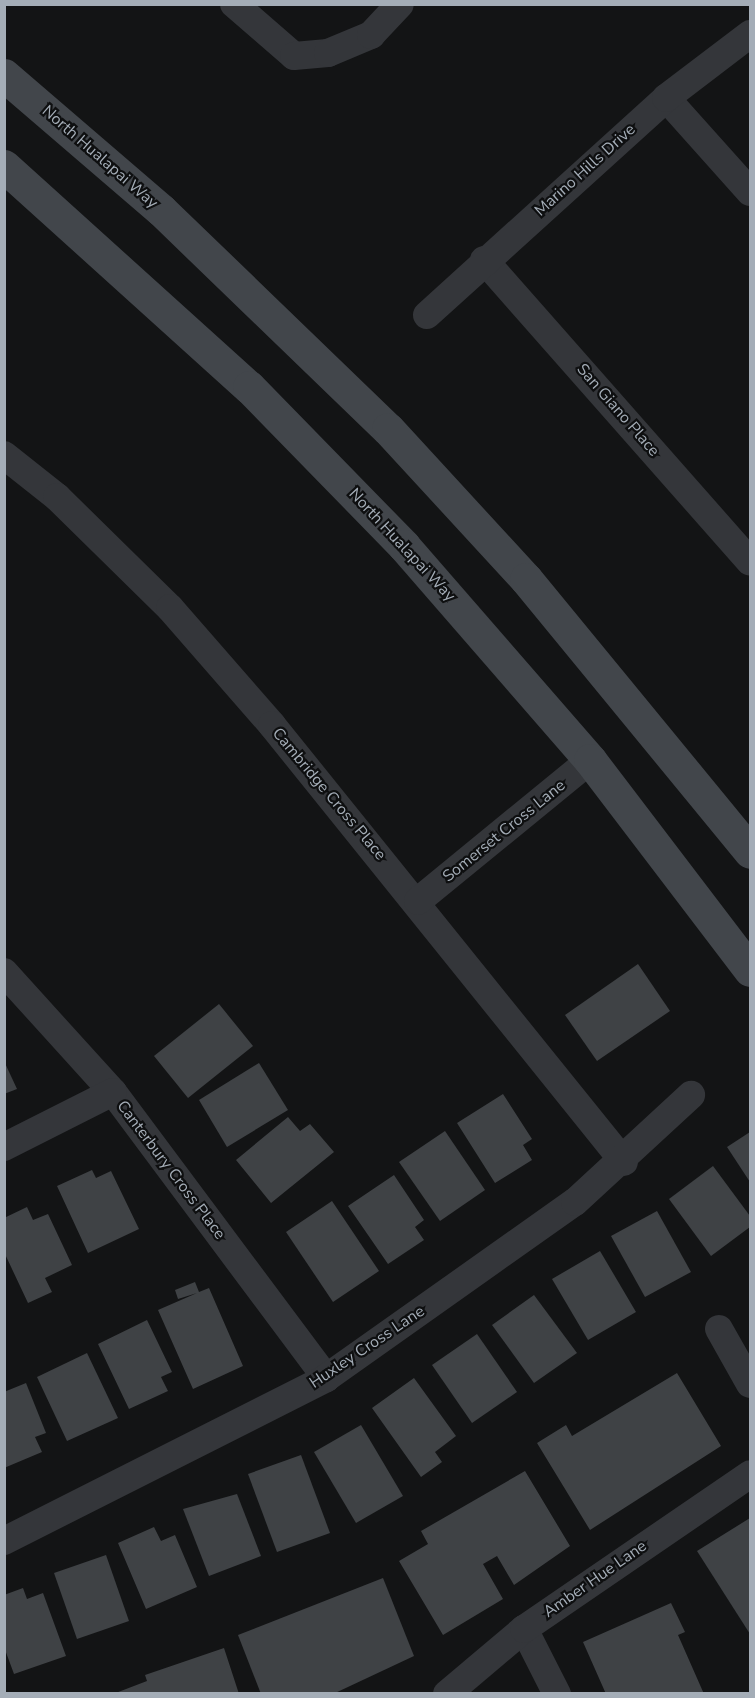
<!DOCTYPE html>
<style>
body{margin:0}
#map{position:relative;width:755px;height:1698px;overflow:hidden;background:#131415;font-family:"Nunito Sans",sans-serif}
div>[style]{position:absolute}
.building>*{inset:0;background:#3f4245}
.minor>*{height:28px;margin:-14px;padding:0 14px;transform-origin:14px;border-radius:14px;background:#34363a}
.secondary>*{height:33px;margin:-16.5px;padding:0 16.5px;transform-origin:16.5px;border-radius:16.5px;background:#42464b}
span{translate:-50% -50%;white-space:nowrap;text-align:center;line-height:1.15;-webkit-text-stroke:4.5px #0e0f10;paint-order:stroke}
.street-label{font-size:16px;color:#a4adb7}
.frame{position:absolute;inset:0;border:6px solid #a4adb7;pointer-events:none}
</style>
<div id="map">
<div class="building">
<div style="clip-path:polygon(638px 964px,670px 1011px,597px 1061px,565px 1015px)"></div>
<div style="clip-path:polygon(219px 1004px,253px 1046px,188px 1098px,154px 1056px)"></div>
<div style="clip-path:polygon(4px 1061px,17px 1089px,4px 1094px)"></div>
<div style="clip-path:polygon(259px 1063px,288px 1110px,227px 1147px,199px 1100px)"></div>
<div style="clip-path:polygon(503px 1094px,532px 1139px,523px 1145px,532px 1160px,495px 1183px,457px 1123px)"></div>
<div style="clip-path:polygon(288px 1117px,300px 1131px,310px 1124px,334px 1152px,271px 1203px,236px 1160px)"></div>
<div style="clip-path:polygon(445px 1131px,485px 1190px,440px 1221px,399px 1162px)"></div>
<div style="clip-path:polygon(750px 1132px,750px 1182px,727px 1147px)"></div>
<div style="clip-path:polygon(713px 1166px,750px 1216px,750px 1227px,711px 1256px,669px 1199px)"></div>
<div style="clip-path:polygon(92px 1170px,96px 1178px,111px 1171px,139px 1229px,88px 1253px,57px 1186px)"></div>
<div style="clip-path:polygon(394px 1175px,424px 1220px,415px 1227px,424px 1240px,388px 1264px,348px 1206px)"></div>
<div style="clip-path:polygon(332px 1201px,379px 1271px,333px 1302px,286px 1232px)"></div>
<div style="clip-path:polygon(27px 1207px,33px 1220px,48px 1214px,72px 1265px,45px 1278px,52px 1292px,28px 1303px,4px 1252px,4px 1218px)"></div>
<div style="clip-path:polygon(657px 1211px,691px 1272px,645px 1297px,611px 1236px)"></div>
<div style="clip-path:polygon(600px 1251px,636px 1312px,588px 1340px,552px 1279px)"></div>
<div style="clip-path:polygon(195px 1282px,199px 1292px,209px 1288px,243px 1366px,193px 1389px,158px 1310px,197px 1293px,178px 1299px,175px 1290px)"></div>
<div style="clip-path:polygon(534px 1295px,577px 1353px,534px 1383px,492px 1325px)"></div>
<div style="clip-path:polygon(147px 1320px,172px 1372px,161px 1377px,168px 1391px,129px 1409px,98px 1344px)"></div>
<div style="clip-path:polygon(477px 1334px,517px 1392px,472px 1423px,432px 1365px)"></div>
<div style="clip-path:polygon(87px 1353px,118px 1418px,67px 1441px,37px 1377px)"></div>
<div style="clip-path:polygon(677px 1373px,721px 1446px,590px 1530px,537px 1443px,566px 1425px,572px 1436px)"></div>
<div style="clip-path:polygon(414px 1378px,456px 1436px,435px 1452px,442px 1462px,421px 1477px,372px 1408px)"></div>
<div style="clip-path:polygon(26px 1383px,46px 1433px,35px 1437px,42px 1452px,4px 1468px,4px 1392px)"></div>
<div style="clip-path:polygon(361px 1425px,403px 1496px,356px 1523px,314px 1452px)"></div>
<div style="clip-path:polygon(301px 1455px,330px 1533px,277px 1552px,248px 1474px)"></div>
<div style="clip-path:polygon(525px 1471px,570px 1546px,514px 1585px,497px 1556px,483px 1564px,503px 1599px,443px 1635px,399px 1561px,428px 1544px,421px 1531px)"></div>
<div style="clip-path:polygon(237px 1494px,261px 1556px,209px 1576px,183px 1509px)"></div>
<div style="clip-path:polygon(750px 1518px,750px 1634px,697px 1551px)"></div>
<div style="clip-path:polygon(154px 1527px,161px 1541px,175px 1535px,197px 1587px,146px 1609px,118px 1543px)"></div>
<div style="clip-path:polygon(106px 1555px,129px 1621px,77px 1639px,54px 1573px)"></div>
<div style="clip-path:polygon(383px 1578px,414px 1656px,333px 1694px,261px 1694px,238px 1635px)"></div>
<div style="clip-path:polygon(23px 1588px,27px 1599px,43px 1593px,66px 1656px,14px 1674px,4px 1647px,4px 1595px)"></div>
<div style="clip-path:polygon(671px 1603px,685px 1632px,678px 1635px,704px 1694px,606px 1694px,583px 1642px)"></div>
<div style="clip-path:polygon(224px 1648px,239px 1694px,113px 1694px,147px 1681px,145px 1675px)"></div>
</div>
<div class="minor">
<div style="left:234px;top:4px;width:79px;rotate:40.9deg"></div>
<div style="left:294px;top:56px;width:34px;rotate:-5deg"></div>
<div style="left:328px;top:53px;width:47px;rotate:-22.7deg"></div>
<div style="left:371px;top:35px;width:42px;rotate:-46.9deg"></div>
<div style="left:666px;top:98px;width:126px;rotate:48.2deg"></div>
<div style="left:484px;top:260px;width:402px;rotate:48.6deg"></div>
<div style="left:427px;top:315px;width:323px;rotate:-42.2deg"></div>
<div style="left:666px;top:98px;width:106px;rotate:-37.3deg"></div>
<div style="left:4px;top:455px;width:68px;rotate:38.4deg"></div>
<div style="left:57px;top:497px;width:158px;rotate:44.5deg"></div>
<div style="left:170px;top:608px;width:155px;rotate:48.9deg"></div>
<div style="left:272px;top:725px;width:561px;rotate:51.15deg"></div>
<div style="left:418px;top:901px;width:222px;rotate:-39.3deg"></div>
<div style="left:4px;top:972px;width:162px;rotate:47.8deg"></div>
<div style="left:113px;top:1092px;width:357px;rotate:53.3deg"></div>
<div style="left:4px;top:1147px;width:122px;rotate:-26.8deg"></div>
<div style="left:719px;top:1329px;width:63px;rotate:60.6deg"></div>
<div style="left:4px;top:1541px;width:361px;rotate:-26.8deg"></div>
<div style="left:326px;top:1378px;width:305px;rotate:-35.3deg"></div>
<div style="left:575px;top:1202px;width:158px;rotate:-42.7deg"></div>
<div style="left:524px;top:1629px;width:73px;rotate:63.1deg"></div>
<div style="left:447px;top:1694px;width:101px;rotate:-40.2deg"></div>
<div style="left:524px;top:1629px;width:274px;rotate:-34.4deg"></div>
</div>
<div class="secondary">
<div style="left:4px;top:75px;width:207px;rotate:40.7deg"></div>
<div style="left:161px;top:210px;width:315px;rotate:44deg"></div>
<div style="left:388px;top:429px;width:204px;rotate:47.4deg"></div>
<div style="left:526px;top:579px;width:353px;rotate:50.6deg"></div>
<div style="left:4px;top:166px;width:330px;rotate:42.1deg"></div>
<div style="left:249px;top:387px;width:222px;rotate:45.7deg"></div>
<div style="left:404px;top:546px;width:284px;rotate:49deg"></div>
<div style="left:590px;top:760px;width:264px;rotate:52.7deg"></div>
</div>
<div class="street-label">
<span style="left:100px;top:157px;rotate:41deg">North Hualapai Way</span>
<span style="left:585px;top:170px;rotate:-42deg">Marino Hills Drive</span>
<span style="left:618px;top:410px;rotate:49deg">San Giano Place</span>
<span style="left:402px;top:545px;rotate:47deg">North Hualapai Way</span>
<span style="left:329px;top:794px;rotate:50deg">Cambridge Cross Place</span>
<span style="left:504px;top:831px;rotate:-39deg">Somerset Cross Lane</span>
<span style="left:171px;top:1170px;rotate:53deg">Canterbury Cross Place</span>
<span style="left:367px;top:1347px;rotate:-34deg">Huxley Cross Lane</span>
<span style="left:595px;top:1579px;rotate:-35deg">Amber Hue Lane</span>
</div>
<div class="frame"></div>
</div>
